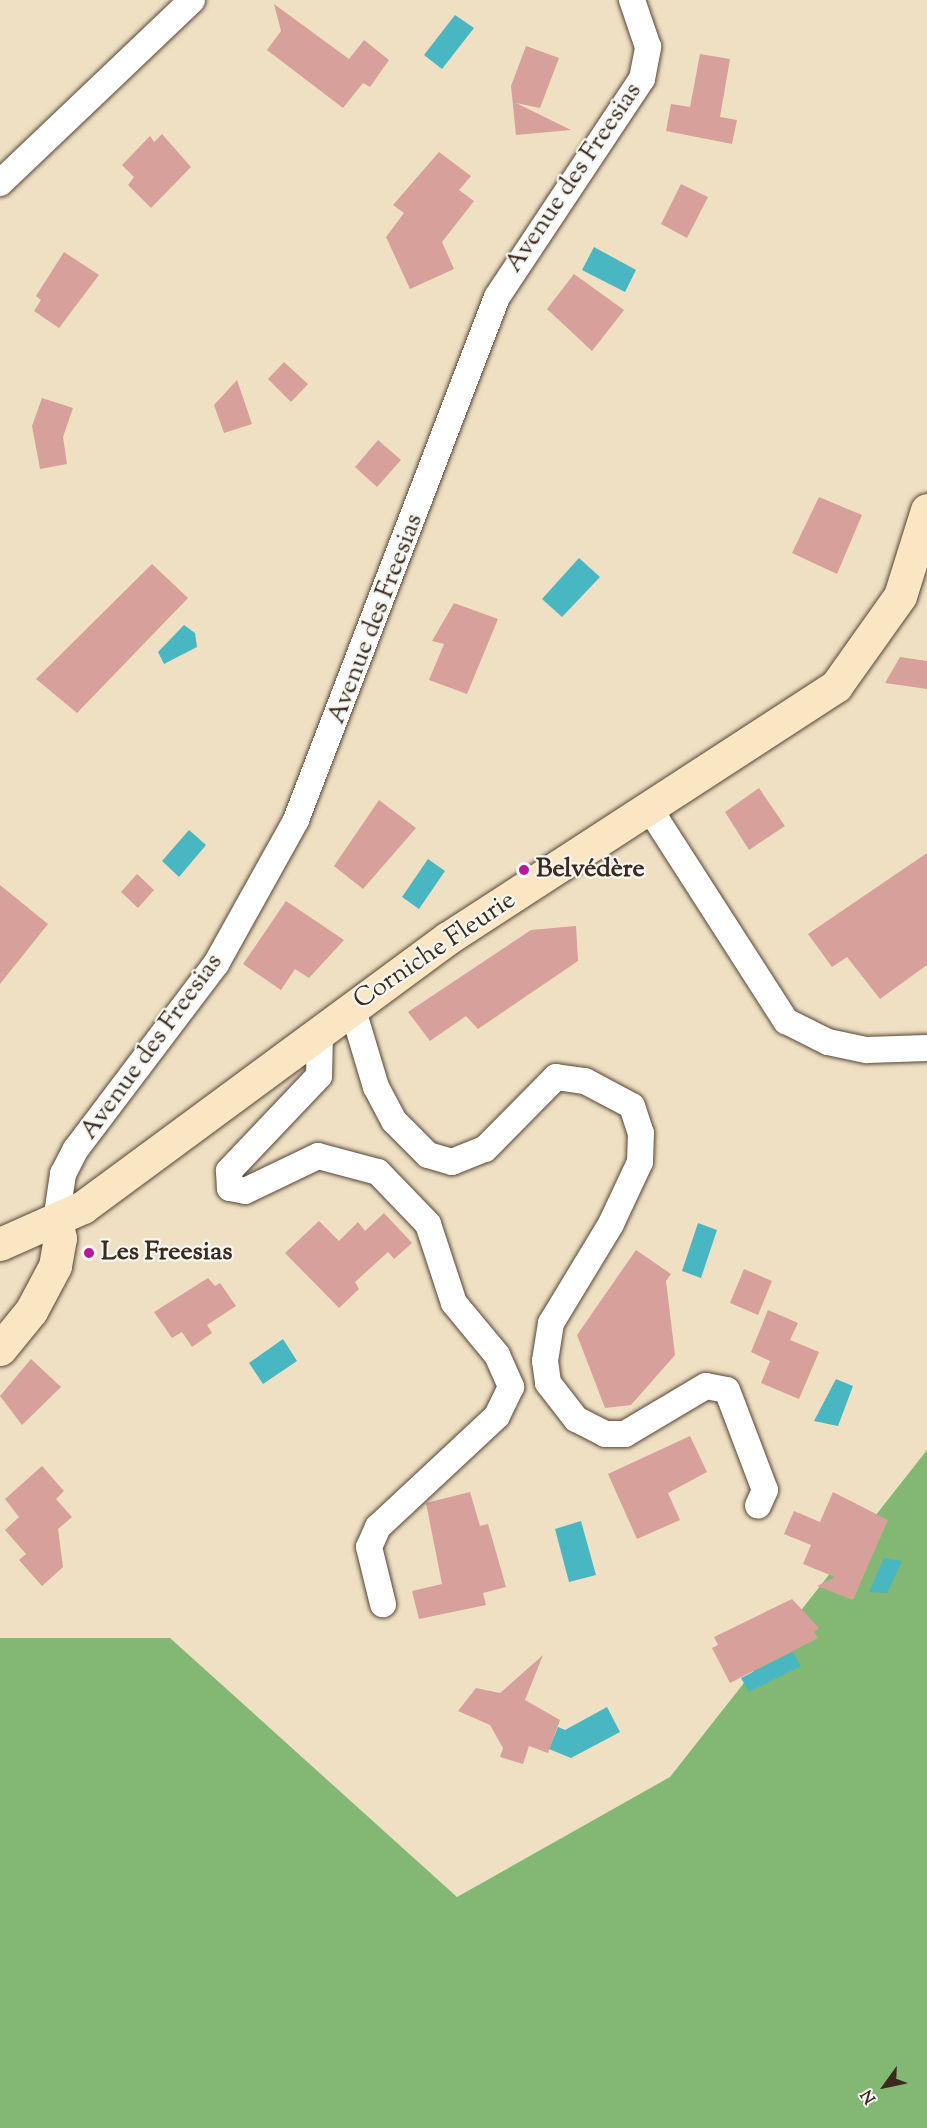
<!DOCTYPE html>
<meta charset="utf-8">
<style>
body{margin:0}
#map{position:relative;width:927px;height:2128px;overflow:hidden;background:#efe0c3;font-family:"Sorts Mill Goudy",serif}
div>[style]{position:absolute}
.forest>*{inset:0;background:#82b874}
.water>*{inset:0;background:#49b7c2}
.building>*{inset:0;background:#d7a09a}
.roads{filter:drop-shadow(0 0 2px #564537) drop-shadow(0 0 2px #564537)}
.street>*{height:26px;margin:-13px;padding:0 13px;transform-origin:13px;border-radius:13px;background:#fff}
.secondary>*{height:33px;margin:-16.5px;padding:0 16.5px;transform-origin:16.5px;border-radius:16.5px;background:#fbe6c4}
.dots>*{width:16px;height:16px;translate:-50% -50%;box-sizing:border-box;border:3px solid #f6f6f2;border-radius:50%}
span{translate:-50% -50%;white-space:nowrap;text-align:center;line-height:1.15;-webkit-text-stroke:4.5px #f6f6f2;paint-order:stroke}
.street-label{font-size:26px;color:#3b2a1e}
.poi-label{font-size:26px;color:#3b2a1e;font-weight:700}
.left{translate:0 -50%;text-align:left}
.north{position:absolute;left:855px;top:2056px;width:60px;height:60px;-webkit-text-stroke:4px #f6f6f2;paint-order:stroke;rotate:237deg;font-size:16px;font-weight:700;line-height:24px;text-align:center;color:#3b2a1e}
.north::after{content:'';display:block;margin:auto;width:21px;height:27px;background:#3b2a1e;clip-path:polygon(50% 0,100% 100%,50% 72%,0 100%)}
</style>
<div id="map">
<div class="forest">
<div style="clip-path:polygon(927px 1450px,927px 2128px,0 2128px,0 1638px,170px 1638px,457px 1897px,670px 1777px)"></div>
</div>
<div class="water">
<div style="clip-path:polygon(455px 15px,474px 28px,442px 69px,424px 55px)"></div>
<div style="clip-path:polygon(594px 247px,636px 270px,625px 292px,582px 270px)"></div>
<div style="clip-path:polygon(579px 558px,600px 577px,562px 617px,542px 599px)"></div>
<div style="clip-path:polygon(184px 625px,195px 633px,197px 647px,164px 664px,158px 652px)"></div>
<div style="clip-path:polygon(189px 830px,206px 845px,179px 877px,162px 861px)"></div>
<div style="clip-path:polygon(428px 859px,445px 871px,419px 909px,402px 897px)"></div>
<div style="clip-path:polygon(698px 1223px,717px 1230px,701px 1278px,682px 1271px)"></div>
<div style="clip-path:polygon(283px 1339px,297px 1361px,263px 1384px,249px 1363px)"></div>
<div style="clip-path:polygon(836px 1379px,853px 1386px,838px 1426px,814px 1421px)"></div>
<div style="clip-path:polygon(581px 1521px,596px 1575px,569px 1582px,555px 1529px)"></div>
<div style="clip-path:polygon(884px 1558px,902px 1561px,887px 1593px,869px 1592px)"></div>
<div style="clip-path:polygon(793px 1652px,801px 1666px,749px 1692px,741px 1678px)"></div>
<div style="clip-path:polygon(607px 1707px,620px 1732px,571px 1758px,549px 1749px,558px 1727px,565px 1730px)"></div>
</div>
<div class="building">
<div style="clip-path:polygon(274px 4px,349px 59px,364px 40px,389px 60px,370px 87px,363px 83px,343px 108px,267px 50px,281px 31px)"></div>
<div style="clip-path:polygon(526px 46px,559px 58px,540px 108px,516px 103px,571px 130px,516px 135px,511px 86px)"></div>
<div style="clip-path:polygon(700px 54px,730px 59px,720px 117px,737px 120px,732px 144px,666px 131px,671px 104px,690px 107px)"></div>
<div style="clip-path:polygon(162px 134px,191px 167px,151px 208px,128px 185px,134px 177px,122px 165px,150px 136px,154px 142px)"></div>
<div style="clip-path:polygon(439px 152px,471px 176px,459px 190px,474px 201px,442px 242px,454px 269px,410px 289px,386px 237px,404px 213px,393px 205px)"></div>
<div style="clip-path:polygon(681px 184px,708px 197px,687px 238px,661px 224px)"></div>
<div style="clip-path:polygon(64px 252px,99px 275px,59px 328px,34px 311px,41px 300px,36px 296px)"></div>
<div style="clip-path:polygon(574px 274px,624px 310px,592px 351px,547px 309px)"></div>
<div style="clip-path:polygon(284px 362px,308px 384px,291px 402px,268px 379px)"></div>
<div style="clip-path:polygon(237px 380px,252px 424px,224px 433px,214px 405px)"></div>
<div style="clip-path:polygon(42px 398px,73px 408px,63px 437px,67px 464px,40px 469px,32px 426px)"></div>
<div style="clip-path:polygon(378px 440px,401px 460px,377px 487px,355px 467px)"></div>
<div style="clip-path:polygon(819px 497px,862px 515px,837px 574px,792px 553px)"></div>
<div style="clip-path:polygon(152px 564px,188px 598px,77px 713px,36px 679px)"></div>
<div style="clip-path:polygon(454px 603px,498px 619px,467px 694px,429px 680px,444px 644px,432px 641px)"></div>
<div style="clip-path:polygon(900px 657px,927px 661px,927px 689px,885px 683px)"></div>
<div style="clip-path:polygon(759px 788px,785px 826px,749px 850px,725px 812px)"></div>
<div style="clip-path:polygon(379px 800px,416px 828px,363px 889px,334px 866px)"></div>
<div style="clip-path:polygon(927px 853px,927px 965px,880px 999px,847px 957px,832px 967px,808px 934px)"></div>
<div style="clip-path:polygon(137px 874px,154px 890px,138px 908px,121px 892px)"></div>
<div style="clip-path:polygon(0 885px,48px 924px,0 984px)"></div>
<div style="clip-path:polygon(286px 901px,344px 940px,309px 978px,295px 969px,281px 990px,243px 964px)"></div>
<div style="clip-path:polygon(576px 926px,578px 961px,478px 1029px,466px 1016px,430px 1041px,408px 1012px,531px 930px)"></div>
<div style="clip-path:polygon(384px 1213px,412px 1243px,394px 1259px,388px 1252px,355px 1282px,359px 1289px,339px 1308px,285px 1253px,319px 1221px,339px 1241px,358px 1222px,365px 1231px)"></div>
<div style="clip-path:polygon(636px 1250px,671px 1274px,666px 1281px,675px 1355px,631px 1405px,605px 1408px,577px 1335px)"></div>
<div style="clip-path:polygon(744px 1269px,772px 1281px,758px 1315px,730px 1303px)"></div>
<div style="clip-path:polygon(208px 1278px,215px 1286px,220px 1283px,236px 1306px,207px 1325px,212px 1333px,192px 1347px,182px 1332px,172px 1338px,154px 1312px)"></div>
<div style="clip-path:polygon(768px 1310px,798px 1323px,790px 1340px,819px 1352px,799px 1399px,761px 1383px,770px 1361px,751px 1352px)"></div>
<div style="clip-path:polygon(31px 1359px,61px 1387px,22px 1425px,0 1396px)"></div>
<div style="clip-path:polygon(690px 1436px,707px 1472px,668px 1493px,680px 1520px,637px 1539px,608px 1474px)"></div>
<div style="clip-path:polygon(42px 1466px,64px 1491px,56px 1499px,72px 1517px,58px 1529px,63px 1567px,42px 1586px,19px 1560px,26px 1554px,5px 1530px,19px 1517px,5px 1499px)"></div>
<div style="clip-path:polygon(470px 1492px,480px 1526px,488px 1524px,506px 1587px,483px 1593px,486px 1605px,419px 1619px,412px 1591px,442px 1584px,426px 1503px)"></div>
<div style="clip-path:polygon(833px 1492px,888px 1520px,853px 1600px,817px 1586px,835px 1577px,803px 1564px,811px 1545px,784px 1534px,794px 1511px,820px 1522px)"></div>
<div style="clip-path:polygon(792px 1599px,819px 1628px,814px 1632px,818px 1638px,730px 1683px,712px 1648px,718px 1645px,714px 1637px)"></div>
<div style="clip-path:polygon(543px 1655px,525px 1700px,560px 1720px,548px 1753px,529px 1746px,523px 1764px,500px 1757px,503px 1748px,490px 1725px,458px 1711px,476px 1688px,500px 1693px)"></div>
</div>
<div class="roads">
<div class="street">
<div style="left:0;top:183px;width:265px;rotate:-43.6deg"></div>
<div style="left:651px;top:811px;width:250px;rotate:57.3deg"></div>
<div style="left:786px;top:1021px;width:47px;rotate:26.6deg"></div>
<div style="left:828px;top:1042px;width:40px;rotate:12deg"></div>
<div style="left:867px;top:1050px;width:60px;rotate:-1.9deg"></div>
<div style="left:352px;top:1007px;width:84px;rotate:73.3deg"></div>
<div style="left:376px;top:1087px;width:38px;rotate:62deg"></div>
<div style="left:394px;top:1121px;width:48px;rotate:45deg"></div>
<div style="left:428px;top:1155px;width:25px;rotate:16deg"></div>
<div style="left:452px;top:1162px;width:35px;rotate:-22deg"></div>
<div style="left:485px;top:1149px;width:101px;rotate:-45.4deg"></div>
<div style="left:556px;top:1077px;width:29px;rotate:8deg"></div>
<div style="left:585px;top:1081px;width:53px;rotate:28deg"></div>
<div style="left:632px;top:1106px;width:28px;rotate:72deg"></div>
<div style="left:641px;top:1133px;width:29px;rotate:92deg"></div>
<div style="left:640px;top:1162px;width:68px;rotate:115.1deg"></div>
<div style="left:611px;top:1224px;width:116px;rotate:121.2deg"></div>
<div style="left:551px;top:1323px;width:38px;rotate:99deg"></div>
<div style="left:545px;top:1361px;width:22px;rotate:82deg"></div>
<div style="left:548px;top:1383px;width:46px;rotate:52.1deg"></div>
<div style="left:576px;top:1419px;width:33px;rotate:27deg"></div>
<div style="left:605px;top:1434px;width:20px"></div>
<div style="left:625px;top:1434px;width:94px;rotate:-30.7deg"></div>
<div style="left:706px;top:1386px;width:21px;rotate:11deg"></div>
<div style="left:727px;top:1390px;width:107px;rotate:69.2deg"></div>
<div style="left:765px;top:1490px;width:17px;rotate:114deg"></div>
<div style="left:320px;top:1030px;width:46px;rotate:91.2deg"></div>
<div style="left:319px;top:1076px;width:131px;rotate:133.5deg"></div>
<div style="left:229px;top:1171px;width:17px;rotate:87deg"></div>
<div style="left:230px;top:1188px;width:15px;rotate:11deg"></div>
<div style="left:245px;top:1191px;width:81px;rotate:-25.6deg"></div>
<div style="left:318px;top:1156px;width:62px;rotate:14.9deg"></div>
<div style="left:378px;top:1172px;width:72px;rotate:46.1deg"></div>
<div style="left:428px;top:1224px;width:83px;rotate:71.8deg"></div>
<div style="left:454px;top:1303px;width:67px;rotate:50.4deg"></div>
<div style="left:497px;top:1355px;width:35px;rotate:66deg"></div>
<div style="left:511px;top:1387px;width:32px;rotate:116deg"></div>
<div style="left:497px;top:1416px;width:163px;rotate:137deg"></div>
<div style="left:378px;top:1527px;width:22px;rotate:114deg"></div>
<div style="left:369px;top:1547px;width:59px;rotate:76.2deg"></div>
<div style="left:56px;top:1221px;width:48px;rotate:-81.5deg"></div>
<div style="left:63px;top:1174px;width:28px;rotate:-63deg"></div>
<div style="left:76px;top:1149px;width:232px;rotate:-52.9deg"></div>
<div style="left:216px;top:964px;width:165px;rotate:-60.9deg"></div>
<div style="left:296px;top:820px;width:560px;rotate:-68.98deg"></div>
<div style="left:497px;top:297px;width:262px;rotate:-56.4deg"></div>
<div style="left:642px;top:79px;width:33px;rotate:-79deg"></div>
<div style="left:648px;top:47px;width:50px;rotate:-108.8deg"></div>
</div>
<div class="secondary">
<div style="left:0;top:1244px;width:91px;rotate:-24deg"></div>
<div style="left:83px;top:1207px;width:453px;rotate:-36.4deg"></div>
<div style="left:448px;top:938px;width:463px;rotate:-33deg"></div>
<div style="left:836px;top:686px;width:110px;rotate:-54.6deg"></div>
<div style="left:900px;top:596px;width:90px;rotate:-72.6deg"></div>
<div style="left:0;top:1349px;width:49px;rotate:-50.8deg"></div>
<div style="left:31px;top:1311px;width:51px;rotate:-61.9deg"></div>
<div style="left:55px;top:1266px;width:28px;rotate:-80deg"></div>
<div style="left:60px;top:1238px;width:17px;rotate:-103deg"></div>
</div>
</div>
<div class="dots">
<div style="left:524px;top:870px;background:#b5179e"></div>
<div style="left:89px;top:1253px;background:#b5179e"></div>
</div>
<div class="street-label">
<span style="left:574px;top:178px;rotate:-56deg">Avenue des Freesias</span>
<span style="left:376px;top:619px;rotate:-69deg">Avenue des Freesias</span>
<span style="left:435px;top:951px;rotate:-34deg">Corniche Fleurie</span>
<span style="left:152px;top:1047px;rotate:-54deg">Avenue des Freesias</span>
</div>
<div class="poi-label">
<span class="left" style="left:536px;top:870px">Belvédère</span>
<span class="left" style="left:101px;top:1253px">Les Freesias</span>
</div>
<div class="north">N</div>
</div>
